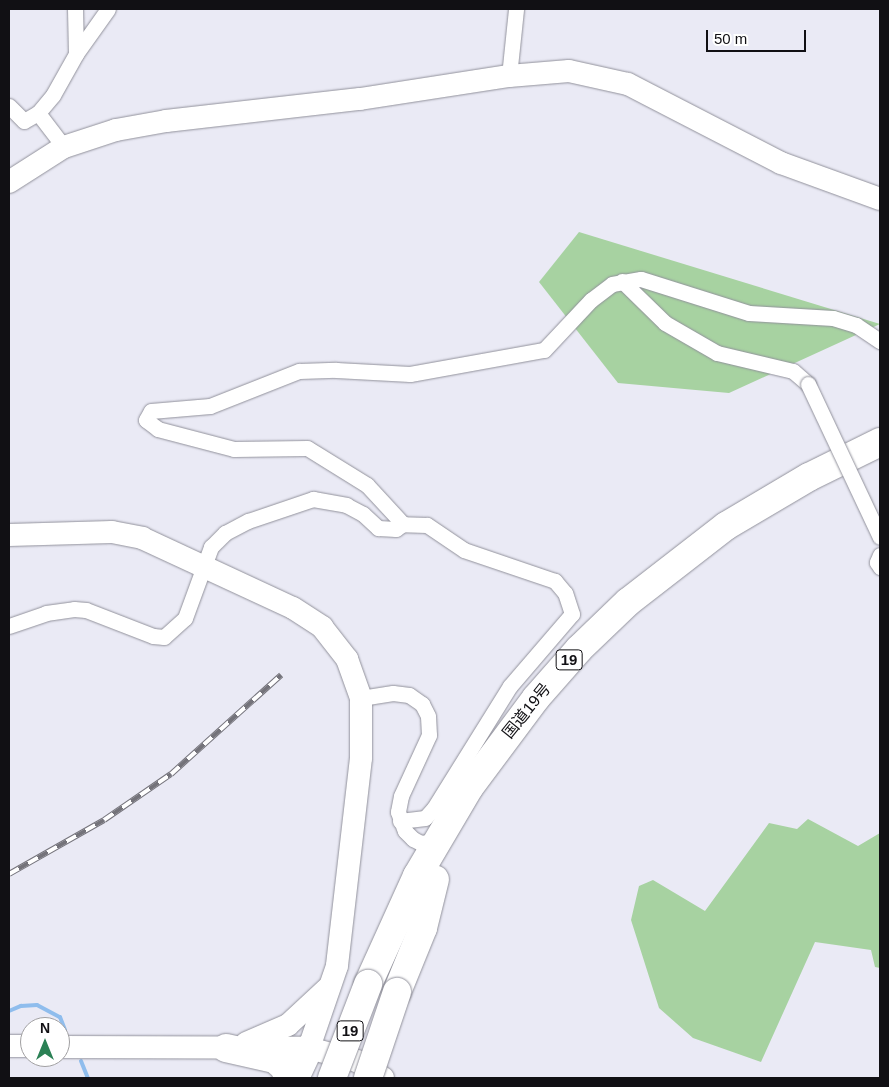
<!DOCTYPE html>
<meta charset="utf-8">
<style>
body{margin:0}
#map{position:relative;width:889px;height:1087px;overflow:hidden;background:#eaeaf5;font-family:Helvetica,"Noto Sans JP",sans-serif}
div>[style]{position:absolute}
.green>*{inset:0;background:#a7d2a1}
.stream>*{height:4px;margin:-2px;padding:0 2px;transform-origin:2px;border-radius:2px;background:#8fbded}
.roads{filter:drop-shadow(0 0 1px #91919b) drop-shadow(0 0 1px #91919b)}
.street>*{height:15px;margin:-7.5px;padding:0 7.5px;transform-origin:7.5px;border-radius:7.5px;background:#fff}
.secondary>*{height:22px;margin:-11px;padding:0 11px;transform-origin:11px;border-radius:11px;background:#fff}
.highway>*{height:28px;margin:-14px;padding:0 14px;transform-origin:14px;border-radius:14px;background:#fff}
.rail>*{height:5.5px;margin-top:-2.75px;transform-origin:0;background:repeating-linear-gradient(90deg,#fff 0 11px,#74737a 0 22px);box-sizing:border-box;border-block:1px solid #74737a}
.bridges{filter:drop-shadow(0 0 1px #91919b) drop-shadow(0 0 1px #91919b)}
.street-bridge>*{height:15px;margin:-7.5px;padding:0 7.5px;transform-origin:7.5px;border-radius:7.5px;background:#fff}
.highway-bridge>*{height:28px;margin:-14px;padding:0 14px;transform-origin:14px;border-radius:14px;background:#fff}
span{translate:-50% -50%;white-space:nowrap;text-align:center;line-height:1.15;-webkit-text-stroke:5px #fff;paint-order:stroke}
.shield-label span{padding:1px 4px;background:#fff;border:1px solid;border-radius:4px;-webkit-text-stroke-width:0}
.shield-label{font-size:15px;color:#111014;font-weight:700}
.street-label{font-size:16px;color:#111014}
.frame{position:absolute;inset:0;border:10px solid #111014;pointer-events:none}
.north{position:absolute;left:20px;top:1017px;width:50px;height:50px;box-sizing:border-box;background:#fff;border:1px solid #a09fa1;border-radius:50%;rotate:0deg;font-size:14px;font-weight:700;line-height:20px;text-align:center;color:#111014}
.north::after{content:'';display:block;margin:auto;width:18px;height:22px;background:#2b8155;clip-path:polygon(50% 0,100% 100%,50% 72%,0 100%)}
.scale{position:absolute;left:706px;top:30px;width:100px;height:22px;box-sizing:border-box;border:2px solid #111014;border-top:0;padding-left:6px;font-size:15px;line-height:18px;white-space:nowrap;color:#111014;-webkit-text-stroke:4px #fff;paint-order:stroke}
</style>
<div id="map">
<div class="green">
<div style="clip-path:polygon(579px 232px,880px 324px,729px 393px,618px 383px,539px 282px)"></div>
<div style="clip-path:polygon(808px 819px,858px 846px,880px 833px,880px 968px,875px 967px,871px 950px,815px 942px,761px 1062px,693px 1038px,659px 1008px,631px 920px,639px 886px,653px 880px,705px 911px,769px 823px,797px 829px)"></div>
</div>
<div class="stream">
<div style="left:9px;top:1011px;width:13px;rotate:-23deg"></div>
<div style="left:21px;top:1006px;width:16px;rotate:-4deg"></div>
<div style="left:37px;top:1005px;width:26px;rotate:28deg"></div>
<div style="left:60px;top:1017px;width:14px;rotate:69deg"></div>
<div style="left:81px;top:1061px;width:18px;rotate:68deg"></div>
</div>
<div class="roads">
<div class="street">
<div style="left:75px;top:9px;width:45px;rotate:88.7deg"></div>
<div style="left:509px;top:76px;width:67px;rotate:-84deg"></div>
<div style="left:9px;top:106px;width:21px;rotate:45deg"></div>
<div style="left:24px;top:121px;width:16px;rotate:-30deg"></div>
<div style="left:64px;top:147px;width:43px;rotate:-127.4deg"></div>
<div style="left:38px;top:113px;width:23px;rotate:-50deg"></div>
<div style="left:53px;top:95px;width:47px;rotate:-60.7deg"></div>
<div style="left:76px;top:54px;width:55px;rotate:-54.6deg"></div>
<div style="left:622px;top:281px;width:60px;rotate:44.3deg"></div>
<div style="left:665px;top:323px;width:60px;rotate:30deg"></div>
<div style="left:717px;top:353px;width:78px;rotate:13.3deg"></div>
<div style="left:793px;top:371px;width:20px;rotate:41deg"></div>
<div style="left:880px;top:555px;width:8px;rotate:113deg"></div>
<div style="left:877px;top:562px;width:6px;rotate:59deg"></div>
<div style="left:9px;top:626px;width:39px;rotate:-19deg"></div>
<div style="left:46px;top:613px;width:28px;rotate:-8deg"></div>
<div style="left:74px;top:609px;width:12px;rotate:5deg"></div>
<div style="left:86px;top:610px;width:72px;rotate:21.2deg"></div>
<div style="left:153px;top:636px;width:11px;rotate:5deg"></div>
<div style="left:164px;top:637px;width:28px;rotate:-42deg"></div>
<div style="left:185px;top:618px;width:76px;rotate:-69.9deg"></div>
<div style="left:211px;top:547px;width:20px;rotate:-45deg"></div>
<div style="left:225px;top:533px;width:26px;rotate:-28deg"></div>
<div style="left:248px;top:521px;width:69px;rotate:-18.7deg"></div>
<div style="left:313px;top:499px;width:34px;rotate:10deg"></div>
<div style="left:346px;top:505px;width:19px;rotate:28deg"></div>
<div style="left:363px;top:514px;width:21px;rotate:43deg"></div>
<div style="left:378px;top:528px;width:18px;rotate:3deg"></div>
<div style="left:396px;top:529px;width:9px;rotate:-36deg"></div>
<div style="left:403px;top:524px;width:53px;rotate:-132.7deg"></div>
<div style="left:367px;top:485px;width:70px;rotate:-148.3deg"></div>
<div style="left:307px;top:448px;width:73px;rotate:179.2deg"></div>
<div style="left:234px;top:449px;width:79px;rotate:-165.3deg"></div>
<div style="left:158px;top:429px;width:15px;rotate:-143deg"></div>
<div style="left:146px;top:420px;width:10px;rotate:-61deg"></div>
<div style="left:151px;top:411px;width:59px;rotate:-4.8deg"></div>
<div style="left:210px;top:406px;width:96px;rotate:-21.5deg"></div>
<div style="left:299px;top:371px;width:37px;rotate:-2deg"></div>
<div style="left:336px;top:370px;width:74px;rotate:3.1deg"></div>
<div style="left:410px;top:374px;width:136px;rotate:-10.2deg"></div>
<div style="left:544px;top:350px;width:69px;rotate:-46.8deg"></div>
<div style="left:591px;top:300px;width:26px;rotate:-37deg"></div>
<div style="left:612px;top:284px;width:29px;rotate:-10deg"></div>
<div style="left:641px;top:279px;width:113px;rotate:17.5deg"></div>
<div style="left:749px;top:313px;width:84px;rotate:3.4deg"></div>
<div style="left:833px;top:318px;width:24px;rotate:17deg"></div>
<div style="left:856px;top:325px;width:29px;rotate:34deg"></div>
<div style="left:361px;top:698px;width:32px;rotate:-9deg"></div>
<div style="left:393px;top:693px;width:16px;rotate:7deg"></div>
<div style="left:409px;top:695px;width:16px;rotate:35deg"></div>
<div style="left:422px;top:704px;width:13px;rotate:63deg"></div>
<div style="left:428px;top:716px;width:19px;rotate:87deg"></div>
<div style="left:429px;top:735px;width:67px;rotate:114.7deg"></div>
<div style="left:401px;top:796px;width:16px;rotate:101deg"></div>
<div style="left:398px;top:812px;width:20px;rotate:70deg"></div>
<div style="left:405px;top:831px;width:11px;rotate:45deg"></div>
<div style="left:413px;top:839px;width:9px;rotate:27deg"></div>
<div style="left:421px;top:843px;width:16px;rotate:-7deg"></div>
<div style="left:400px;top:821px;width:25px;rotate:-7deg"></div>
<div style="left:425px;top:818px;width:13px;rotate:-48deg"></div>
<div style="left:434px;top:808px;width:144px;rotate:-58.1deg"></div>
<div style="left:510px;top:686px;width:95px;rotate:-49.3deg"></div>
<div style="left:572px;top:614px;width:22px;rotate:-108deg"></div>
<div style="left:565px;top:593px;width:16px;rotate:-130deg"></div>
<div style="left:555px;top:581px;width:96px;rotate:-161.2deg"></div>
<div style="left:464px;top:550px;width:45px;rotate:-146deg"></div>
<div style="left:427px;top:525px;width:24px;rotate:-178deg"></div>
</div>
<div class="secondary">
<div style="left:9px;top:182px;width:65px;rotate:-32.5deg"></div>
<div style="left:64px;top:147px;width:55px;rotate:-18.1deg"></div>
<div style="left:116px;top:130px;width:51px;rotate:-10.2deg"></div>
<div style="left:166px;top:121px;width:195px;rotate:-6.5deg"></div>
<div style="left:360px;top:99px;width:151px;rotate:-8.8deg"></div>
<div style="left:509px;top:76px;width:60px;rotate:-4.8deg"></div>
<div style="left:569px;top:71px;width:60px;rotate:12.4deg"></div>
<div style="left:628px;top:84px;width:172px;rotate:27.3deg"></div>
<div style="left:781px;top:163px;width:105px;rotate:20deg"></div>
<div style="left:9px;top:535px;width:103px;rotate:-1.7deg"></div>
<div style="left:112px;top:532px;width:31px;rotate:11deg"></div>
<div style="left:142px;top:538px;width:166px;rotate:24.9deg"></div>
<div style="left:293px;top:608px;width:35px;rotate:33deg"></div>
<div style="left:322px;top:627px;width:41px;rotate:52deg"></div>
<div style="left:347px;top:659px;width:41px;rotate:70.3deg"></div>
<div style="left:361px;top:698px;width:60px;rotate:90deg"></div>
<div style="left:361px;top:758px;width:209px;rotate:96.6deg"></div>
<div style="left:337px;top:966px;width:87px;rotate:108.9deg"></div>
<div style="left:246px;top:1043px;width:46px;rotate:-23.2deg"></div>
<div style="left:288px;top:1025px;width:54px;rotate:-42.8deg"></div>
<div style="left:9px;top:1046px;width:21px"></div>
<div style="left:60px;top:1047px;width:249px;rotate:0.2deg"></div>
<div style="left:309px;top:1048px;width:50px;rotate:15.2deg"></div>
<div style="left:357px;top:1061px;width:31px;rotate:33deg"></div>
</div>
<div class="highway">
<div style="left:368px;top:984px;width:119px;rotate:-65.6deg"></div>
<div style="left:417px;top:876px;width:102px;rotate:-59.4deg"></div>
<div style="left:469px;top:788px;width:112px;rotate:-53.3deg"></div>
<div style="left:536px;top:698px;width:65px;rotate:-48.7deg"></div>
<div style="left:579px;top:649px;width:68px;rotate:-43.8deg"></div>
<div style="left:628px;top:602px;width:124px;rotate:-37.8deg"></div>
<div style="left:726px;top:526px;width:96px;rotate:-30.6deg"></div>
<div style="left:809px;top:477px;width:79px;rotate:-26.2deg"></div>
<div style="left:397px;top:992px;width:69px;rotate:-67.9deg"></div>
<div style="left:423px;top:928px;width:50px;rotate:-76.2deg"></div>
<div style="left:226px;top:1048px;width:50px;rotate:12.7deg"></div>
<div style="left:275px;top:1059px;width:15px;rotate:42deg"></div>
<div style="left:286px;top:1069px;width:9px;rotate:84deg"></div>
<div style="left:295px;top:1078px;width:33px;rotate:-65deg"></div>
</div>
</div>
<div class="rail">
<div style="left:9px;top:874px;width:109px;rotate:-29.6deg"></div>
<div style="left:104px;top:820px;width:81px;rotate:-34.5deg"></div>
<div style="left:171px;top:774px;width:148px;rotate:-42deg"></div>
</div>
<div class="bridges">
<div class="street-bridge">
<div style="left:808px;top:384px;width:169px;rotate:64.8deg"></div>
</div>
<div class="highway-bridge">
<div style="left:332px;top:1078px;width:101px;rotate:-69deg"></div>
<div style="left:368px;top:1078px;width:91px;rotate:-71.4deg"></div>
</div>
</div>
<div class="shield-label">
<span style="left:569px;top:660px">19</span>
<span style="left:350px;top:1031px">19</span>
</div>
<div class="street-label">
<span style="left:527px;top:711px;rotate:-51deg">国道19号</span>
</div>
<div class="frame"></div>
<div class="north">N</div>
<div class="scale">50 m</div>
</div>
